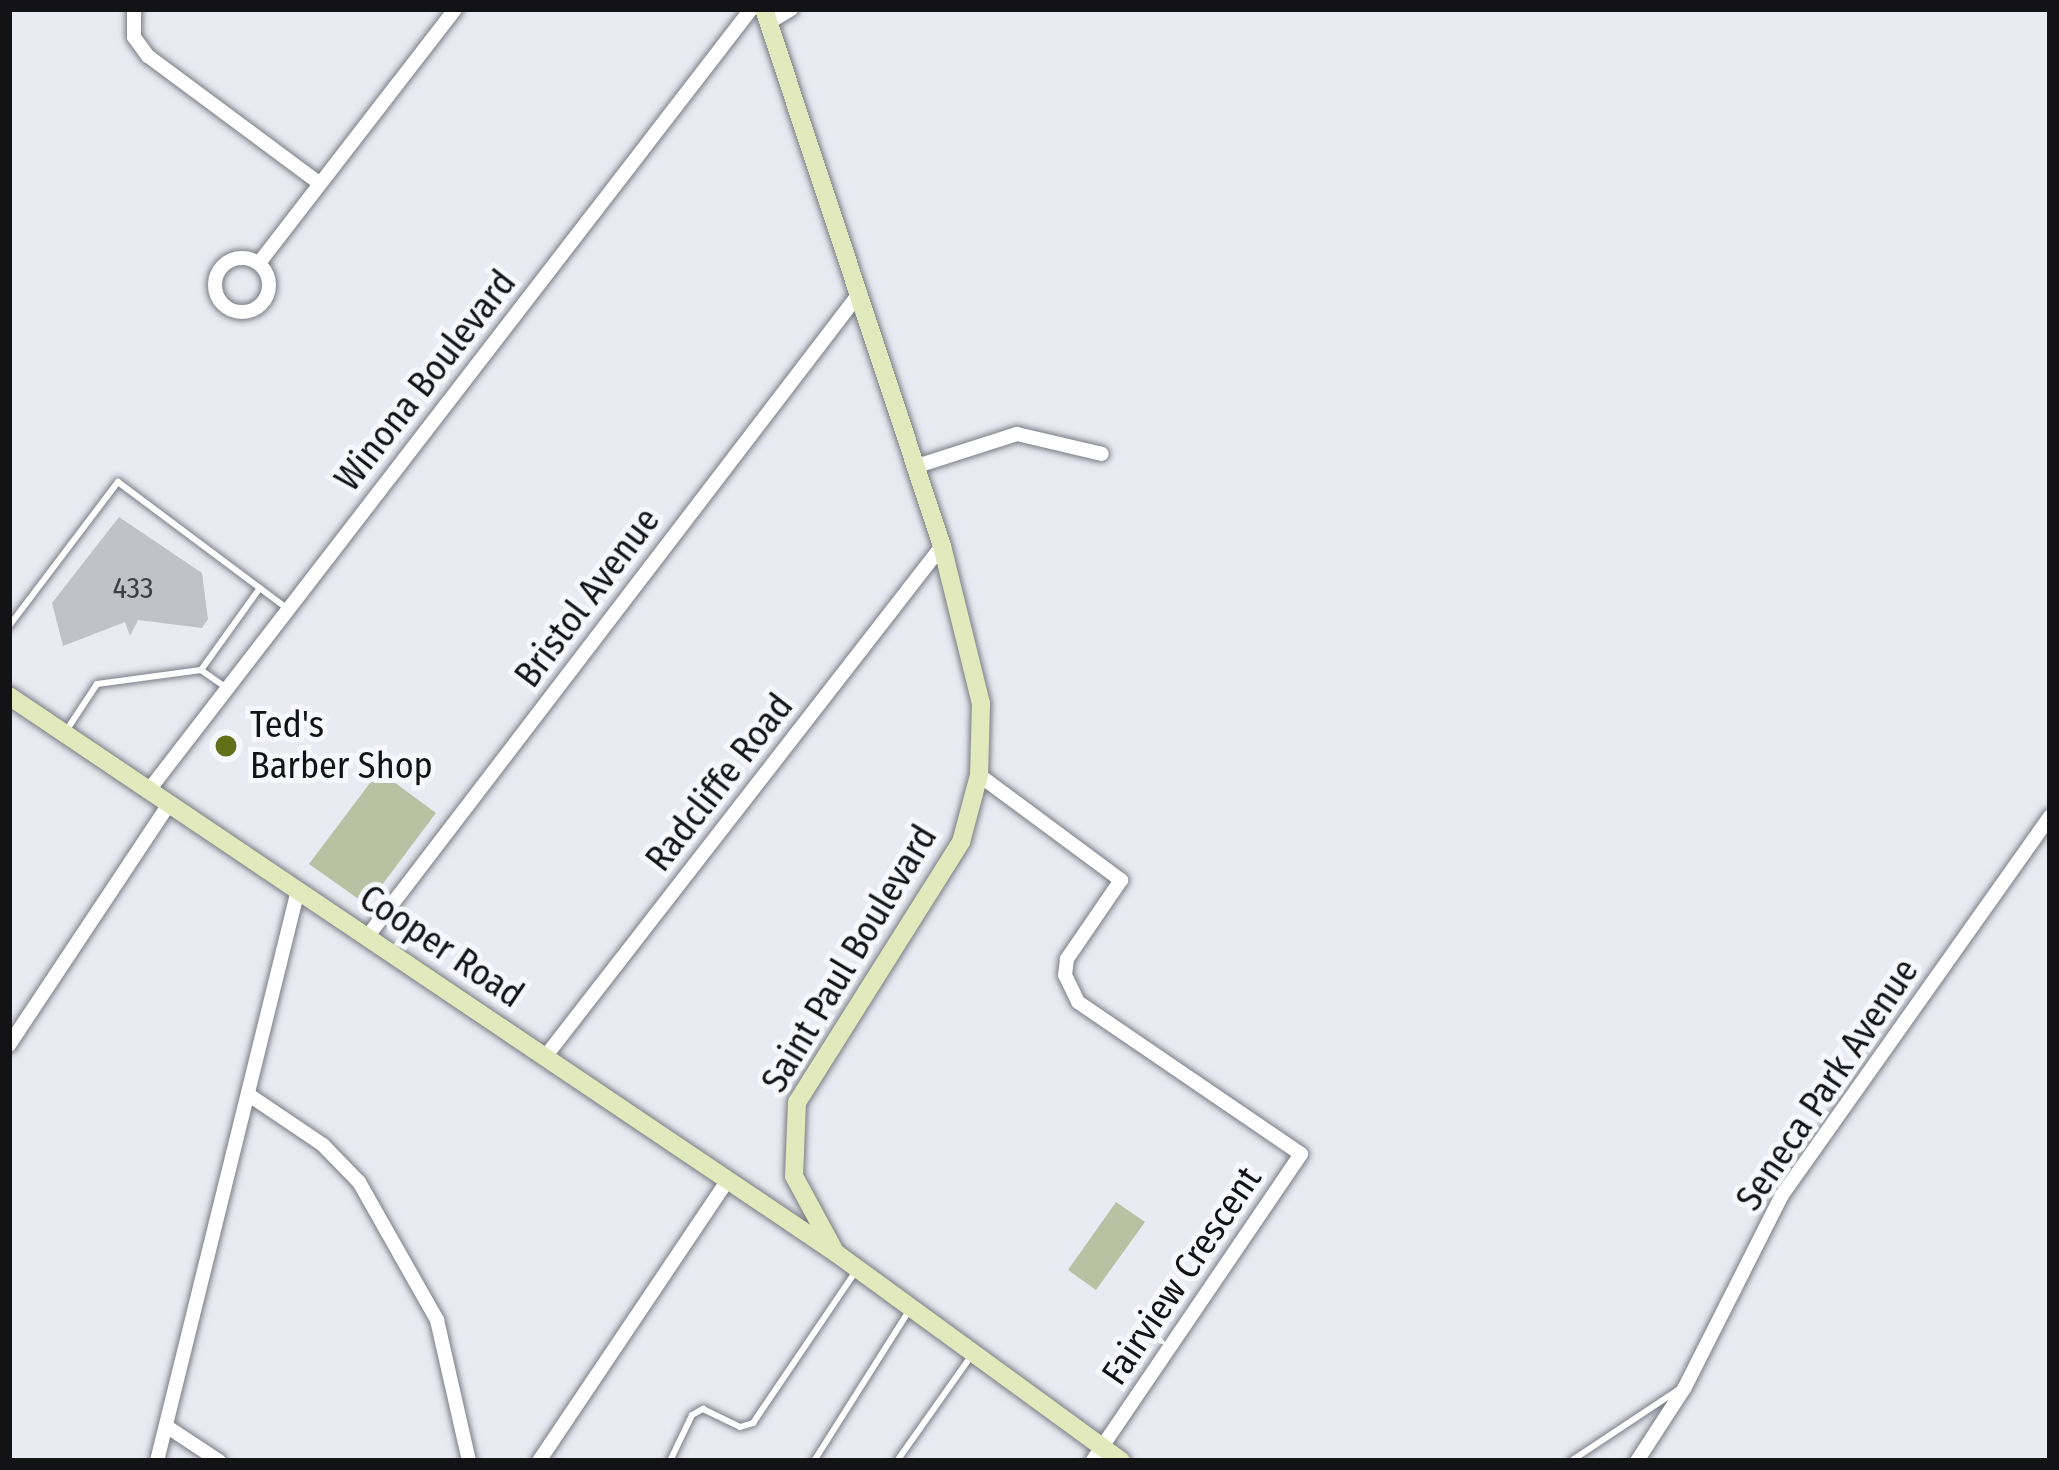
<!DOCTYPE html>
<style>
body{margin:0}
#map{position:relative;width:2059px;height:1470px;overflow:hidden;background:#e9ebf3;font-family:"Fira Sans Condensed",sans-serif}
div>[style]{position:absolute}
.green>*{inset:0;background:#bac1a3}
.building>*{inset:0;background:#c0c1c9}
.roads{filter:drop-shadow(0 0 3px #7a7c83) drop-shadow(0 0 3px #7a7c83)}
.lane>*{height:6px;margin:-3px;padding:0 3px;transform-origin:3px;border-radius:3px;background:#fff}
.street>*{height:14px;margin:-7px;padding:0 7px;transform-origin:7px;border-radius:7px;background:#fff}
.street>.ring{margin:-7px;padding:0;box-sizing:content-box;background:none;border:14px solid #fff;border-radius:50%}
.secondary>*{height:18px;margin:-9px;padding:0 9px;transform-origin:9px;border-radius:9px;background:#e2e9bc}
.dots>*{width:33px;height:33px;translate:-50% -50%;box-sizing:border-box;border:6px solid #f7f8fe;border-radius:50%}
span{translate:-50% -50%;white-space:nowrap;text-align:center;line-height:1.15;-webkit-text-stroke:10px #f7f8fe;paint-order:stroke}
.number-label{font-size:30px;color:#3e3e43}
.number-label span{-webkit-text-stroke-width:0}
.street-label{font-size:36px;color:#131316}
.poi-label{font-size:36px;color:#131316}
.left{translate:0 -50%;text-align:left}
.frame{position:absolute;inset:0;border:12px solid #131316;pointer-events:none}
</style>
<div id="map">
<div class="green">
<div style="clip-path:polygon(379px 771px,436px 813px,367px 905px,309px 864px)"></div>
<div style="clip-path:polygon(1116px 1202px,1145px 1222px,1096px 1290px,1068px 1270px)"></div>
</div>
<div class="building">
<div style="clip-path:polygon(119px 517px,202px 573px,208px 619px,202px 628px,138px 620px,130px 636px,125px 622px,63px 646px,52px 603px)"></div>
</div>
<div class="roads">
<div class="lane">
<div style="left:9px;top:626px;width:181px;rotate:-52.9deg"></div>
<div style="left:118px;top:482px;width:209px;rotate:36.8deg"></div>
<div style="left:201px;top:670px;width:32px;rotate:35deg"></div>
<div style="left:66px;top:731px;width:56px;rotate:-56.6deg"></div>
<div style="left:97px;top:684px;width:105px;rotate:-7.7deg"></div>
<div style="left:201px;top:670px;width:101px;rotate:-54.3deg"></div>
<div style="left:670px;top:1461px;width:51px;rotate:-64.4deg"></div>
<div style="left:692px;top:1415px;width:13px;rotate:-29deg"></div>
<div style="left:703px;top:1409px;width:41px;rotate:25.9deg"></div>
<div style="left:740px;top:1427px;width:14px;rotate:-17deg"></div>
<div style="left:753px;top:1423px;width:184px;rotate:-55.9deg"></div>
<div style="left:814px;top:1461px;width:180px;rotate:-57.7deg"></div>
<div style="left:897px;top:1461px;width:128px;rotate:-54.8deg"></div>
<div style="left:1571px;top:1461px;width:132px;rotate:-33.6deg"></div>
</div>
<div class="street">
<div style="left:134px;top:9px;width:28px;rotate:90deg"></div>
<div style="left:134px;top:37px;width:24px;rotate:54deg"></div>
<div style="left:148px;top:56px;width:213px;rotate:36.6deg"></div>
<div style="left:768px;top:23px;width:27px;rotate:-31deg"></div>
<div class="ring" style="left:215px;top:258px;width:40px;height:40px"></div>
<div style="left:259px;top:263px;width:321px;rotate:-52.3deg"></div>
<div style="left:914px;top:467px;width:108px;rotate:-17.8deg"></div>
<div style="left:1017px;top:434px;width:87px;rotate:13.2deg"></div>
<div style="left:979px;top:775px;width:177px;rotate:36.5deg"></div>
<div style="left:1121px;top:880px;width:96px;rotate:124.4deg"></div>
<div style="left:1067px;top:959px;width:16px;rotate:97deg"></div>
<div style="left:1065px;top:975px;width:30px;rotate:64deg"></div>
<div style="left:1078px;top:1002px;width:270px;rotate:34.3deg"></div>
<div style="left:1301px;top:1154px;width:371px;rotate:124.2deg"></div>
<div style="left:149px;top:790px;width:986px;rotate:-52.37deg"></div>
<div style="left:367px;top:937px;width:808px;rotate:-52.59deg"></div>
<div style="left:9px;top:1045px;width:289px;rotate:-56.4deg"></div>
<div style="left:545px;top:1057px;width:647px;rotate:-52.16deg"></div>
<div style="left:249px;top:1095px;width:89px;rotate:34deg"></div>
<div style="left:323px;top:1145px;width:52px;rotate:45.8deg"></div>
<div style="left:359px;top:1182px;width:159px;rotate:60.5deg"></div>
<div style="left:437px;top:1320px;width:145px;rotate:77.2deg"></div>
<div style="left:166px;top:1426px;width:64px;rotate:33.4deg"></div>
<div style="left:157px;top:1461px;width:588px;rotate:-76.13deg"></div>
<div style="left:539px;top:1461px;width:339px;rotate:-56.1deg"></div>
<div style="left:1637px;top:1461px;width:88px;rotate:-57deg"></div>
<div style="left:1685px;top:1387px;width:215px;rotate:-63.2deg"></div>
<div style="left:1782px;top:1195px;width:464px;rotate:-54.7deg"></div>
</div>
<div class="secondary">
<div style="left:764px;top:9px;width:566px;rotate:71.66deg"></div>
<div style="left:942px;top:546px;width:163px;rotate:76.1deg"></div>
<div style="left:981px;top:704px;width:71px;rotate:91.6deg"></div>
<div style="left:979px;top:775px;width:69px;rotate:105deg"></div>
<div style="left:961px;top:842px;width:307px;rotate:122.2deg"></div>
<div style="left:797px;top:1102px;width:74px;rotate:92.3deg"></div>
<div style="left:794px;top:1176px;width:82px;rotate:61.6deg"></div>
<div style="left:9px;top:696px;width:997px;rotate:33.96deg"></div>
<div style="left:836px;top:1253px;width:353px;rotate:36.1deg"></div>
</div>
</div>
<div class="dots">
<div style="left:226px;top:746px;background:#62701a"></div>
</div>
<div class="number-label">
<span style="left:133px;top:588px">433</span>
</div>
<div class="street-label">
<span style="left:426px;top:381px;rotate:-52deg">Winona Boulevard</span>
<span style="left:588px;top:598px;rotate:-53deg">Bristol Avenue</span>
<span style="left:720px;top:783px;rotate:-52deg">Radcliffe Road</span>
<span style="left:441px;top:947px;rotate:34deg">Cooper Road</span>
<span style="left:850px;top:959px;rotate:-59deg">Saint Paul Boulevard</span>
<span style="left:1828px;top:1085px;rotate:-56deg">Seneca Park Avenue</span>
<span style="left:1182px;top:1276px;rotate:-56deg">Fairview Crescent</span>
</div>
<div class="poi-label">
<span class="left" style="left:250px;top:746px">Ted's<br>Barber Shop</span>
</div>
<div class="frame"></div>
</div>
